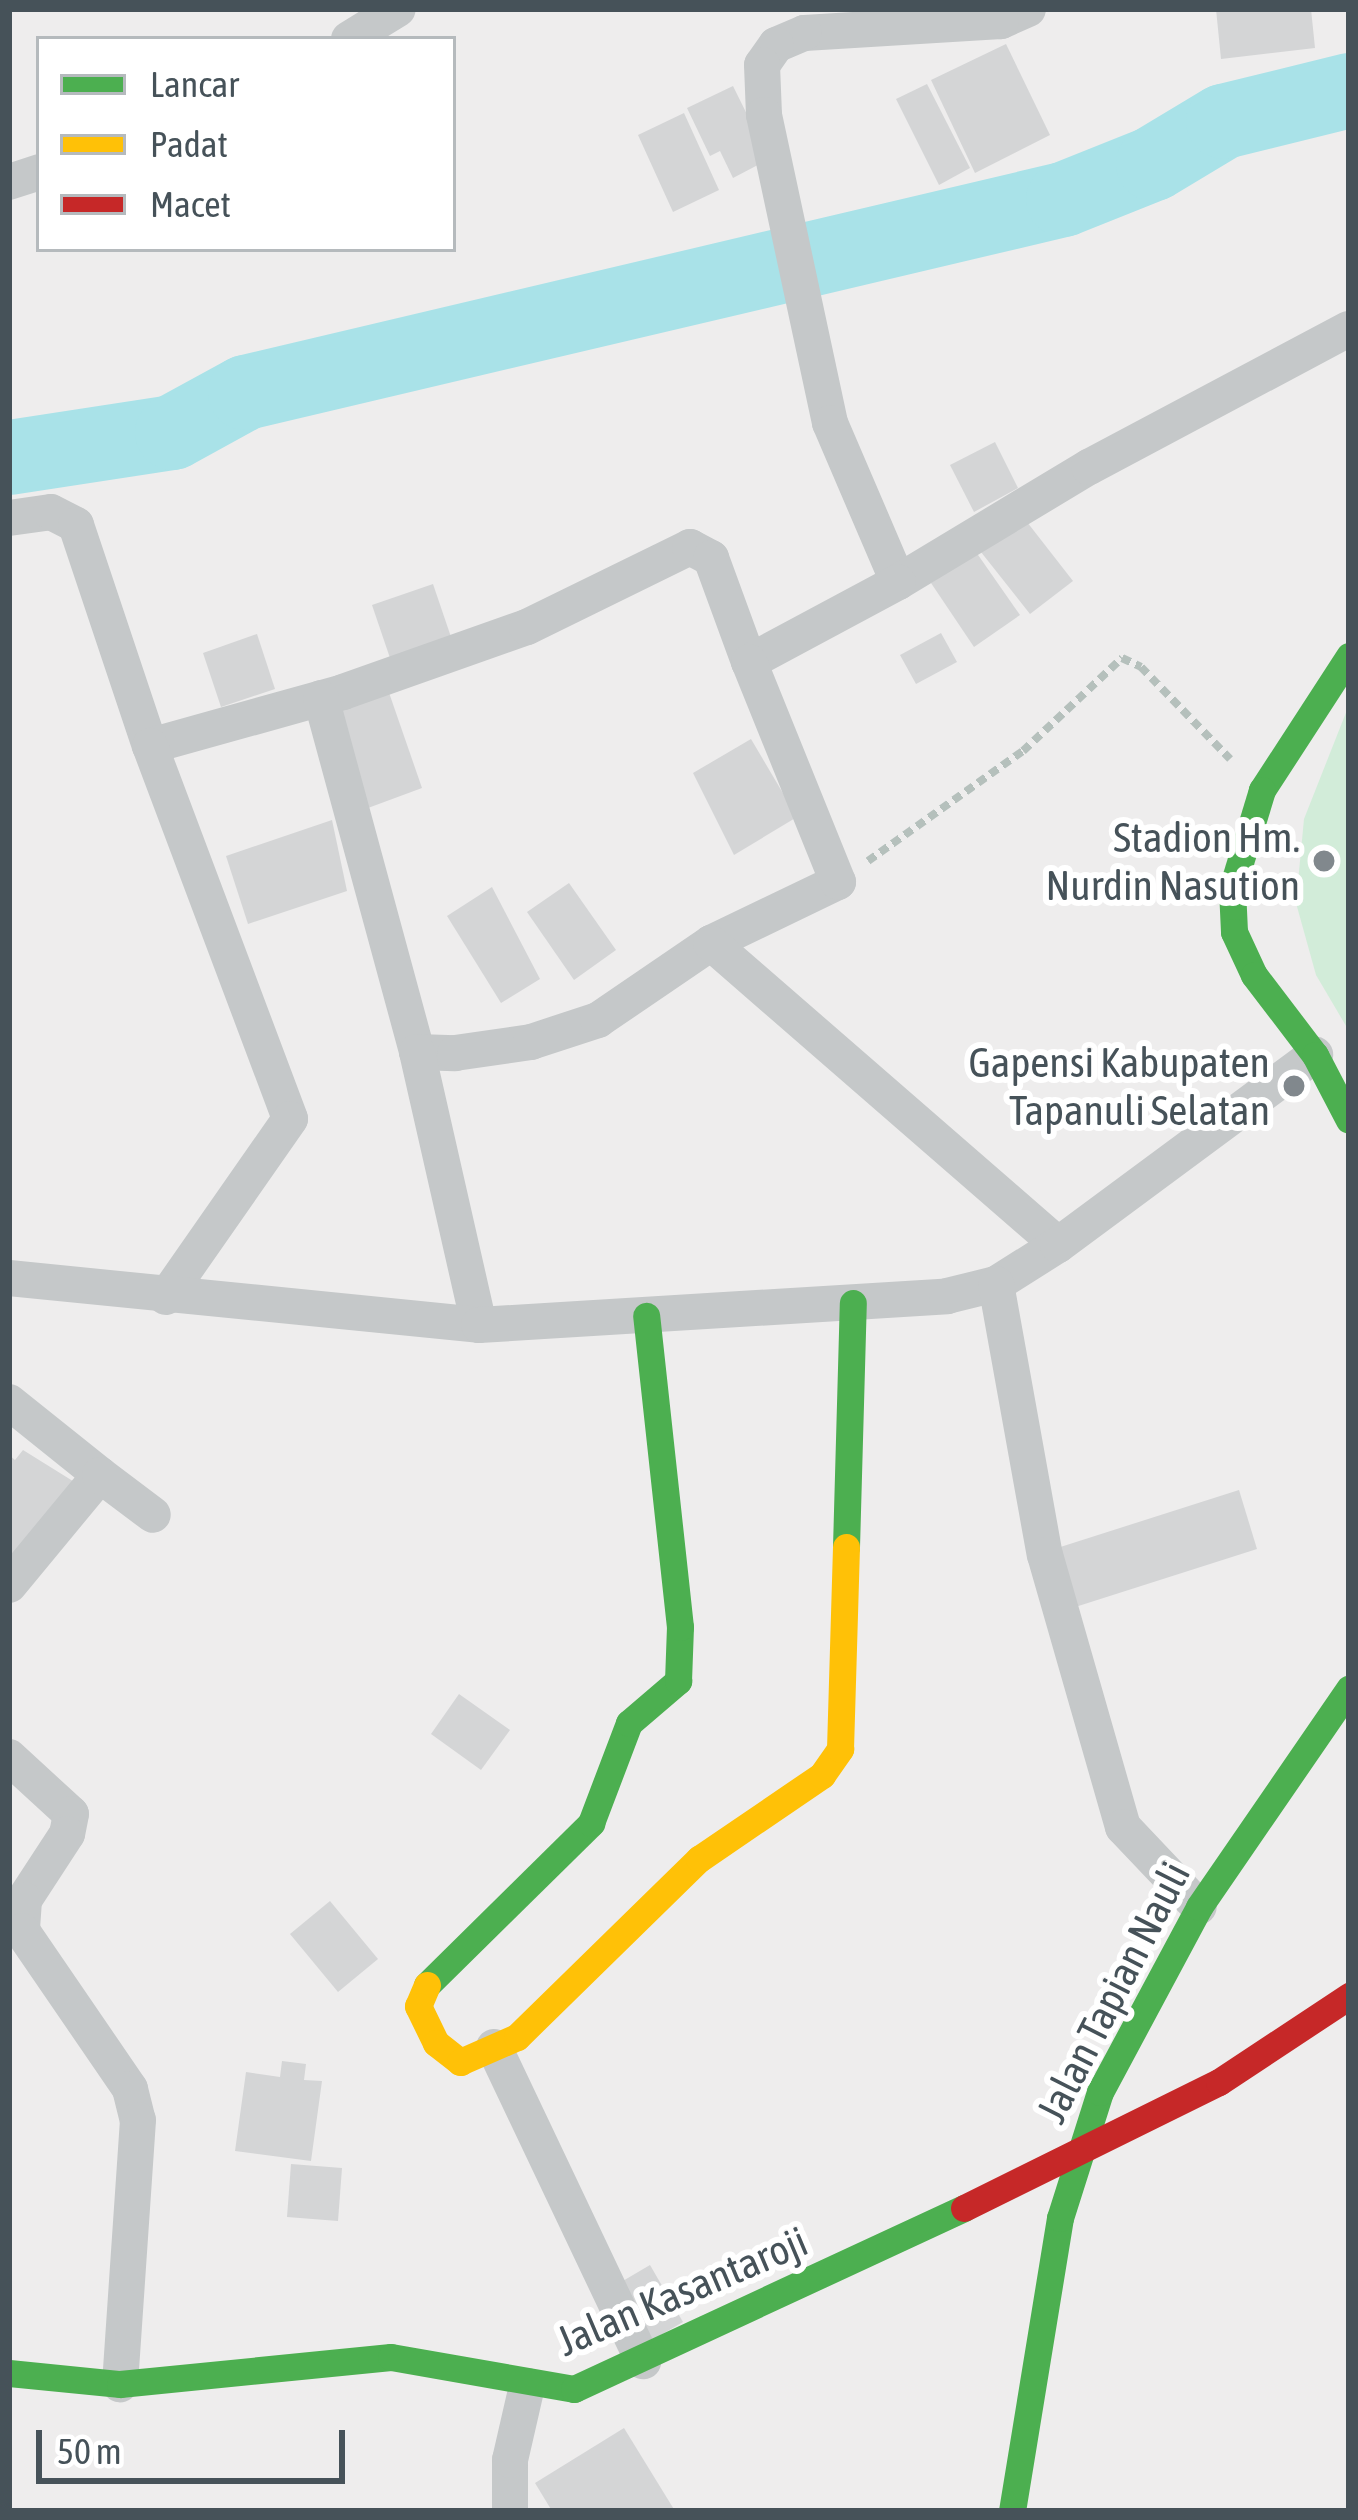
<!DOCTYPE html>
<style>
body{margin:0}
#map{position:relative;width:1358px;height:2520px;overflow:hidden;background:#eeeded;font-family:"Asap Condensed",sans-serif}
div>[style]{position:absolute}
.green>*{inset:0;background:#d2ecd9}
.river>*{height:75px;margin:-37.5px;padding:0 37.5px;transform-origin:37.5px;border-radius:37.5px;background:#a9e2e8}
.building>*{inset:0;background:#d4d5d6}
.path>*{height:8px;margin-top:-4px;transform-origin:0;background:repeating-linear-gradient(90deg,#b5c0bc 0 9px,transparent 0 15px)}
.street>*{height:36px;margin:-18px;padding:0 18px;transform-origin:18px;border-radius:18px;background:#c5c8c9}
.fast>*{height:27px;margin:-13.5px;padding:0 13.5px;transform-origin:13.5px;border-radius:13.5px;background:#4caf50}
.slow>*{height:27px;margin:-13.5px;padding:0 13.5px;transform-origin:13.5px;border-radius:13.5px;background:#ffc107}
.jam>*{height:27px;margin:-13.5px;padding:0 13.5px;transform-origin:13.5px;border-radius:13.5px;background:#c62828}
.dots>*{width:33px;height:33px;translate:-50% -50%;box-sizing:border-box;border:6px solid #fff;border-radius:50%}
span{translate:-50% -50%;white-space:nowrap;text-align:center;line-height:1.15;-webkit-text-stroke:12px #fff;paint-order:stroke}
.poi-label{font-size:42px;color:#465259}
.right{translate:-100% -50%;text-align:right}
.street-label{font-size:42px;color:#465259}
.frame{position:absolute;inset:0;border:12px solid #465259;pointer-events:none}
.legend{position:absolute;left:36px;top:36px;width:420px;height:216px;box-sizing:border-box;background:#fff;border:3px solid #b5babd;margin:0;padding:15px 21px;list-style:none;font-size:36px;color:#465259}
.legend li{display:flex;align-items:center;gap:24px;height:60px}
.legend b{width:60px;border:3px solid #b5babd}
.scale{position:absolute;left:36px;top:2430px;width:309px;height:54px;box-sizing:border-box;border:6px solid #465259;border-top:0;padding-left:15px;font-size:36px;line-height:42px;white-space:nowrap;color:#465259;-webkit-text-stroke:9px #fff;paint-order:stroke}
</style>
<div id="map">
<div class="green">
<div style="clip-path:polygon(1349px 705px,1349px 1031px,1316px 975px,1296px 903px,1304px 819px)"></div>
</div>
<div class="river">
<div style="left:9px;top:457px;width:165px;rotate:-8.7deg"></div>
<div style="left:172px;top:432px;width:83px;rotate:-28.7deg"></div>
<div style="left:245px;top:392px;width:840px;rotate:-13.28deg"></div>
<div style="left:1063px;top:199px;width:97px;rotate:-21.8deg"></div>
<div style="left:1153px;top:163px;width:82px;rotate:-31deg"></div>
<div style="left:1223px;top:121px;width:130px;rotate:-13.8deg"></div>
</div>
<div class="building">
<div style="clip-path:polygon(1216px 9px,1311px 9px,1315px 48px,1221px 59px)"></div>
<div style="clip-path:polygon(1006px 44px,1050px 135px,975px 173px,931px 80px)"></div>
<div style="clip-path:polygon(927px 84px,970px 168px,939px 185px,896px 99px)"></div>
<div style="clip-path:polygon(733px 86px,769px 159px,733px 178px,720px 151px,710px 156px,687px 108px)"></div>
<div style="clip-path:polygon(684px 113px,719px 190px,673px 212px,638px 135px)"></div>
<div style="clip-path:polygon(995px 442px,1018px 488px,974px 512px,950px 465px)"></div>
<div style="clip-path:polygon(1020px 513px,1073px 581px,1030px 614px,977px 547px)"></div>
<div style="clip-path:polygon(976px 552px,1020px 615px,974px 647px,931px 583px)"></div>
<div style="clip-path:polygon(433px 584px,451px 637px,390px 658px,372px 605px)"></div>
<div style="clip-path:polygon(941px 633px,957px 662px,916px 684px,900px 655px)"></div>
<div style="clip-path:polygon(257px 634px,275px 689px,221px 707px,203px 653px)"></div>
<div style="clip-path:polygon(386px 684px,422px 788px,368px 808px,332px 703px)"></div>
<div style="clip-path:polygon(751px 739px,797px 817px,734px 855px,693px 773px)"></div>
<div style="clip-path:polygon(332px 820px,347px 891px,248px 924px,226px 856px)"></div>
<div style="clip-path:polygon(569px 883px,616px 950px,574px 980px,527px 912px)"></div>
<div style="clip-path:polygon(492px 887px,540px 979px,501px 1003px,447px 916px)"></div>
<div style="clip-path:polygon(23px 1450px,76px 1483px,9px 1564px,9px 1455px,15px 1460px)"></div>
<div style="clip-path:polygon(1239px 1490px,1257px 1549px,1069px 1609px,1051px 1550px)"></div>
<div style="clip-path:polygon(459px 1694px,510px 1730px,481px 1770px,431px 1734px)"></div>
<div style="clip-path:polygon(330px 1901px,378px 1959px,338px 1992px,290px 1934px)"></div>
<div style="clip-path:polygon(282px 2061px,306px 2064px,304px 2080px,322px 2081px,311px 2161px,235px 2151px,246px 2072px,280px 2077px)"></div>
<div style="clip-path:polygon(291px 2164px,342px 2168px,338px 2221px,287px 2217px)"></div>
<div style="clip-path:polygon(650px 2265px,683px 2322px,649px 2342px,616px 2285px)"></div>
<div style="clip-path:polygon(624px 2428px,675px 2511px,552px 2511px,535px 2483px)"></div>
</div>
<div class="path">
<div style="left:868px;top:861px;width:190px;rotate:-35.4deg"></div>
<div style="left:1023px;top:751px;width:136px;rotate:-43.2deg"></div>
<div style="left:1122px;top:658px;width:21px;rotate:25deg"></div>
<div style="left:1141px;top:667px;width:128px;rotate:45.9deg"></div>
</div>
<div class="street">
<div style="left:1028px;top:9px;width:30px;rotate:156deg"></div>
<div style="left:1001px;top:21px;width:197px;rotate:176.5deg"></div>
<div style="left:804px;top:33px;width:30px;rotate:157deg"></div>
<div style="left:776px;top:45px;width:24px;rotate:125deg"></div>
<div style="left:762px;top:65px;width:50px;rotate:87.7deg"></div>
<div style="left:764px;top:115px;width:315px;rotate:77.9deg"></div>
<div style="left:830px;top:423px;width:173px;rotate:66.8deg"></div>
<div style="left:898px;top:582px;width:223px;rotate:-31.1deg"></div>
<div style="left:1089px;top:467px;width:294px;rotate:-28deg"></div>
<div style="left:349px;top:39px;width:57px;rotate:-31.5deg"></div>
<div style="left:9px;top:182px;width:32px;rotate:-18deg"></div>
<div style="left:9px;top:518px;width:42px;rotate:-8.1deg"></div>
<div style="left:51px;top:512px;width:28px;rotate:27deg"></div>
<div style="left:76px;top:525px;width:233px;rotate:71.5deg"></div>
<div style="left:150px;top:746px;width:200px;rotate:-15.6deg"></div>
<div style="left:343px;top:692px;width:195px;rotate:-19.5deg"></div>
<div style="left:527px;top:627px;width:182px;rotate:-26.1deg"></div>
<div style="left:690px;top:547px;width:24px;rotate:28deg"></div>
<div style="left:711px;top:558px;width:111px;rotate:69.9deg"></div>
<div style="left:749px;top:662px;width:169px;rotate:-28.2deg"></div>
<div style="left:321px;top:698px;width:367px;rotate:74.8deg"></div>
<div style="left:417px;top:1052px;width:38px;rotate:2deg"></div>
<div style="left:455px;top:1053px;width:77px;rotate:-8.2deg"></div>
<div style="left:531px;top:1042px;width:71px;rotate:-18.2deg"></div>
<div style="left:598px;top:1020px;width:137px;rotate:-34.3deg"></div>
<div style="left:711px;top:943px;width:141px;rotate:-25.7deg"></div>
<div style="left:838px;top:882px;width:237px;rotate:-112deg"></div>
<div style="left:150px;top:746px;width:398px;rotate:69.4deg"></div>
<div style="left:290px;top:1119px;width:217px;rotate:124.9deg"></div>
<div style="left:711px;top:943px;width:460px;rotate:41deg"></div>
<div style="left:417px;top:1052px;width:280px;rotate:77.2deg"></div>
<div style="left:9px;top:1278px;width:472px;rotate:5.7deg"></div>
<div style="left:479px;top:1325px;width:469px;rotate:-3.5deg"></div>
<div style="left:947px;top:1296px;width:50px;rotate:-13.8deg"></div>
<div style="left:996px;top:1284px;width:73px;rotate:-32.2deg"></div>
<div style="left:1058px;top:1245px;width:320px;rotate:-36.5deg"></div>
<div style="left:996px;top:1284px;width:275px;rotate:79.8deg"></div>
<div style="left:1045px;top:1555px;width:283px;rotate:74deg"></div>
<div style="left:1123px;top:1827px;width:110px;rotate:46.5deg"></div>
<div style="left:9px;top:1402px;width:117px;rotate:38.7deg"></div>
<div style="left:100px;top:1475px;width:143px;rotate:129.6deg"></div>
<div style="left:100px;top:1475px;width:66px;rotate:37deg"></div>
<div style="left:9px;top:1757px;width:84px;rotate:42.6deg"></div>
<div style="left:71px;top:1814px;width:20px;rotate:101deg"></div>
<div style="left:67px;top:1834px;width:79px;rotate:123.1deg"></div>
<div style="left:24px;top:1900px;width:31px;rotate:94deg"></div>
<div style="left:22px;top:1931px;width:191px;rotate:55.6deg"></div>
<div style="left:130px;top:2089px;width:32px;rotate:76deg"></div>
<div style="left:138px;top:2120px;width:265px;rotate:93.9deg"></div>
<div style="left:494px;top:2047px;width:348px;rotate:64.6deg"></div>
<div style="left:510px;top:2511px;width:51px;rotate:-90deg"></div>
<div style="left:510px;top:2460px;width:76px;rotate:-77.1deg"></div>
</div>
<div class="fast">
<div style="left:1349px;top:656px;width:160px;rotate:123deg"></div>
<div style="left:1262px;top:790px;width:103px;rotate:106.9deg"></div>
<div style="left:1232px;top:889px;width:43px;rotate:87.3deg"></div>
<div style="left:1234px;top:932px;width:47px;rotate:65.1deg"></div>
<div style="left:1254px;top:975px;width:101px;rotate:52.7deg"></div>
<div style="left:1315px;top:1055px;width:73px;rotate:62.4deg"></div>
<div style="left:846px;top:1547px;width:244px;rotate:-88.4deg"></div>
<div style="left:427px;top:1985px;width:231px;rotate:-44.6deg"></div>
<div style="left:591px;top:1823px;width:107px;rotate:-69.2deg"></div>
<div style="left:629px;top:1723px;width:65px;rotate:-40.6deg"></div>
<div style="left:678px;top:1681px;width:54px;rotate:-87.9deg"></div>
<div style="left:680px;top:1627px;width:313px;rotate:-96.2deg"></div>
<div style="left:9px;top:2373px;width:112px;rotate:5.7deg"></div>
<div style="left:120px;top:2384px;width:272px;rotate:-5.7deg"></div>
<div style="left:391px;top:2357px;width:186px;rotate:9.9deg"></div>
<div style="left:574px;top:2389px;width:430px;rotate:-24.9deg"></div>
<div style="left:1012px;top:2511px;width:297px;rotate:-80.7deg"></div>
<div style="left:1060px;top:2218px;width:132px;rotate:-72.4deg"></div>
<div style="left:1100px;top:2092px;width:210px;rotate:-61.8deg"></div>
<div style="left:1199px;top:1907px;width:265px;rotate:-55.5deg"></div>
</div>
<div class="slow">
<div style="left:427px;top:1985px;width:23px;rotate:113deg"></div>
<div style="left:418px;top:2006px;width:41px;rotate:64.1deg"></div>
<div style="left:436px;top:2043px;width:31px;rotate:38deg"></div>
<div style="left:460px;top:2062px;width:62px;rotate:-23.7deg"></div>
<div style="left:517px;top:2037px;width:255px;rotate:-44.4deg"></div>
<div style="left:699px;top:1859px;width:149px;rotate:-34.3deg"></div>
<div style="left:822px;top:1775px;width:32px;rotate:-55deg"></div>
<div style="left:840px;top:1749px;width:202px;rotate:-88.3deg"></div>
</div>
<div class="jam">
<div style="left:964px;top:2208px;width:284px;rotate:-26.3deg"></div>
<div style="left:1219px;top:2082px;width:156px;rotate:-33.5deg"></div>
</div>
<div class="dots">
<div style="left:1324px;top:861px;background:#81888d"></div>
<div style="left:1294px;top:1086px;background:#81888d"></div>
</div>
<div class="poi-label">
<span class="right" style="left:1300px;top:861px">Stadion Hm.<br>Nurdin Nasution</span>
<span class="right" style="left:1270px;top:1086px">Gapensi Kabupaten<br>Tapanuli Selatan</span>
</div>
<div class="street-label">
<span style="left:1113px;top:1992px;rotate:-63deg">Jalan Tapian Nauli</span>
<span style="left:682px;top:2291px;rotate:-23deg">Jalan Kasantaroji</span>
</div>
<div class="frame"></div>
<ul class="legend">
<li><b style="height:15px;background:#4caf50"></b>Lancar</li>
<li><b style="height:15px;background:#ffc107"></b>Padat</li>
<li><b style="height:15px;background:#c62828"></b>Macet</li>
</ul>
<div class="scale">50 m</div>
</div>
